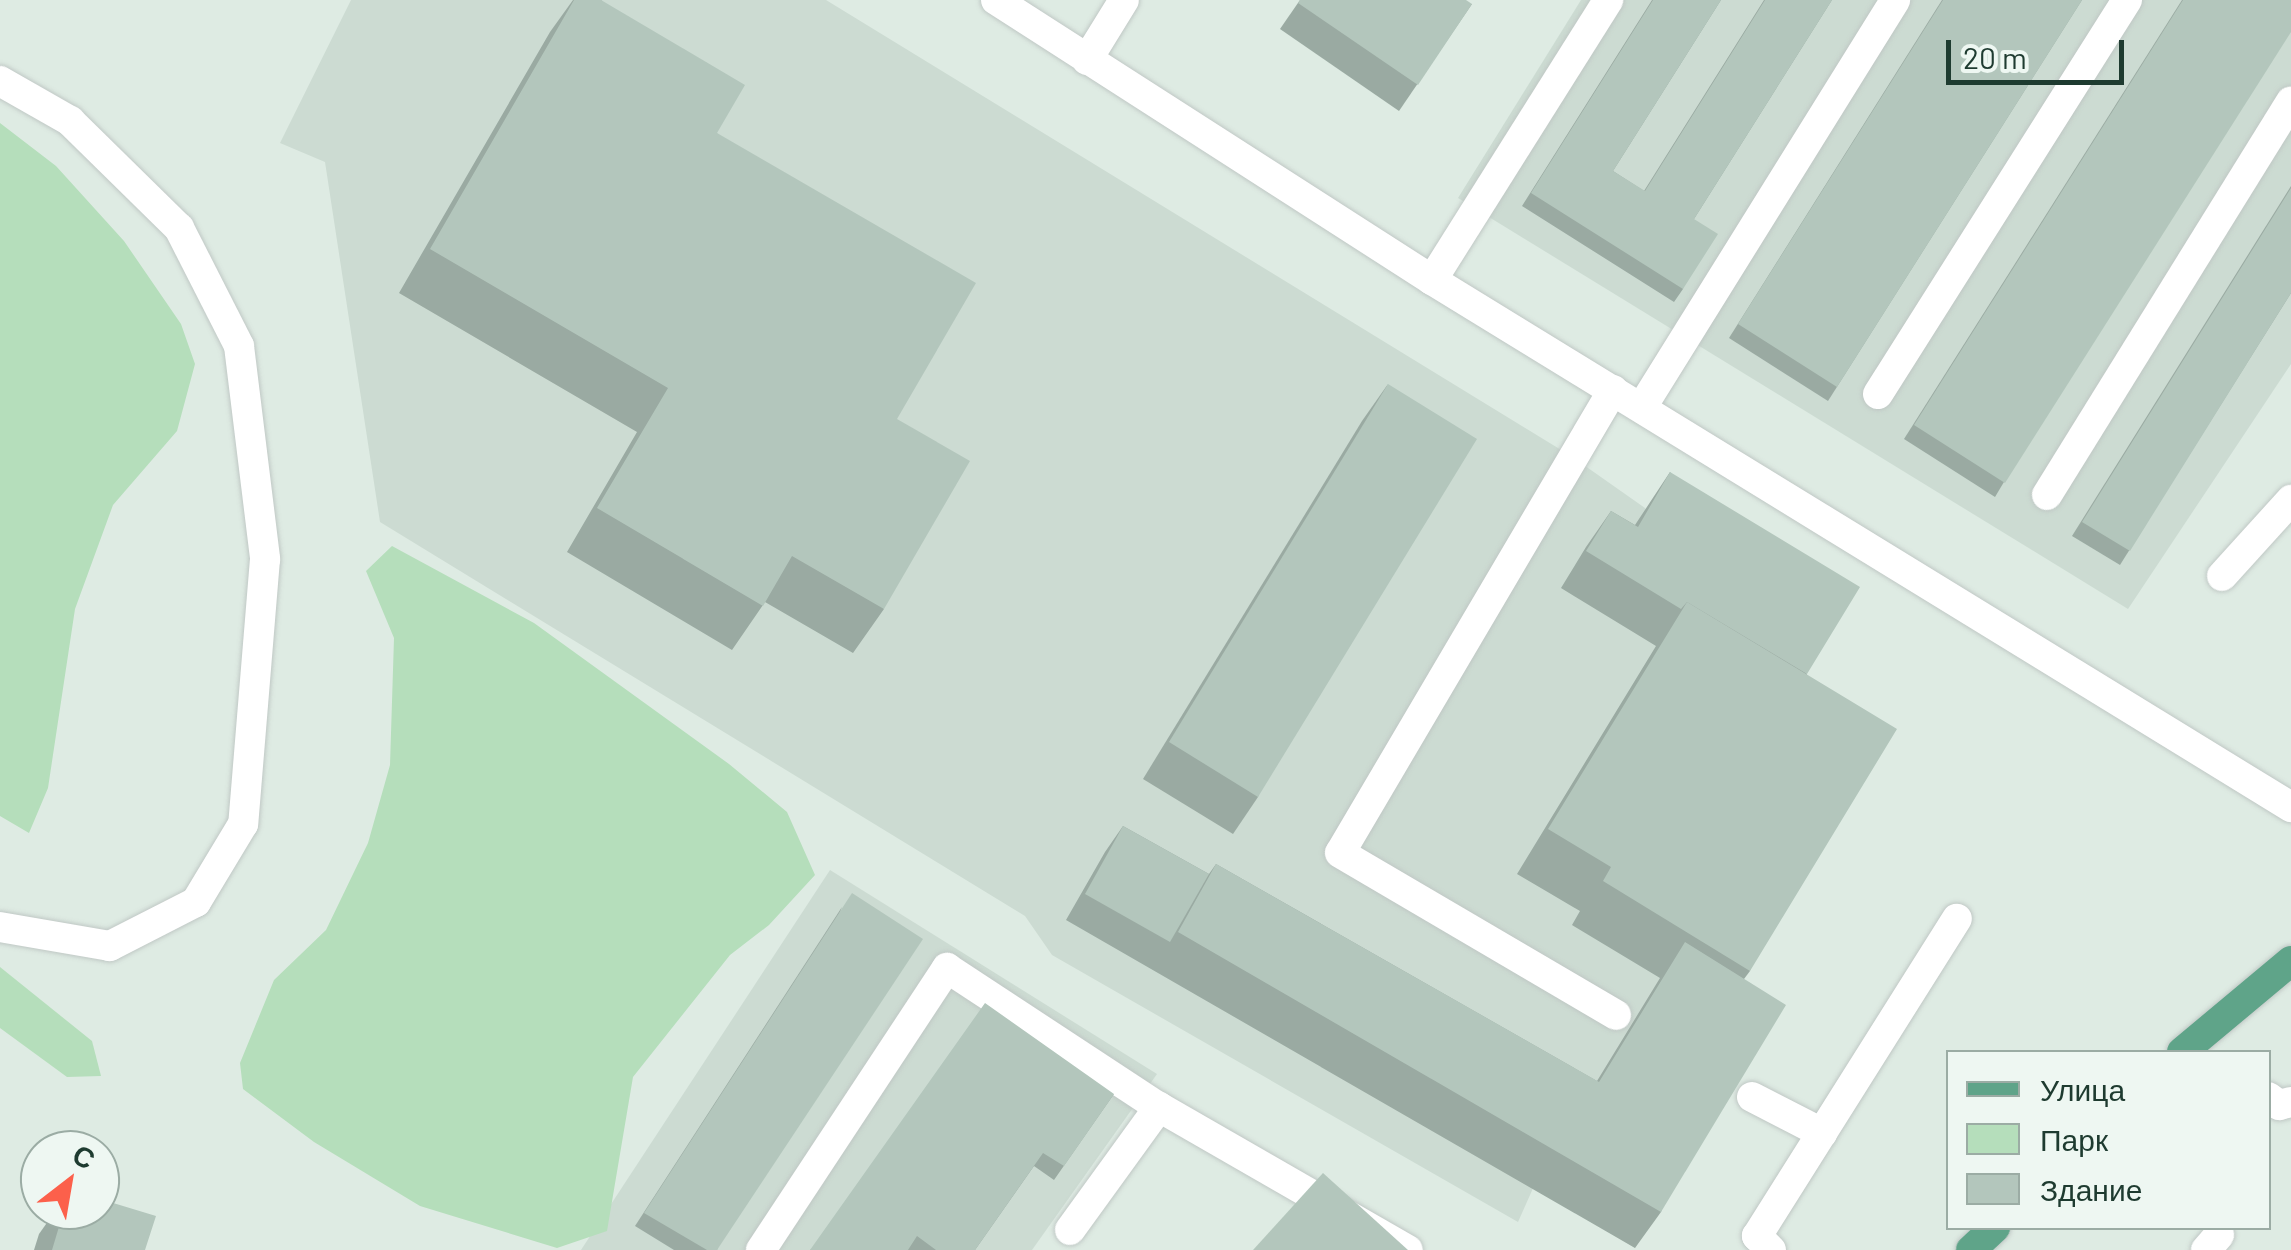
<!DOCTYPE html>
<meta charset="utf-8">
<style>
body{margin:0}
#map{position:relative;width:2291px;height:1250px;overflow:hidden;background:#deebe3;font-family:Barlow,sans-serif}
div>[style]{position:absolute}
.built>*{inset:0;background:#ccdbd2}
.green>*{inset:0;background:#b5debb}
.roads{filter:drop-shadow(0 0 2px #c0c8c5) drop-shadow(0 0 2px #c0c8c5)}
.minor>*{height:30px;margin:-15px;padding:0 15px;transform-origin:15px;border-radius:15px;background:#fff}
.major>*{height:30px;margin:-15px;padding:0 15px;transform-origin:15px;border-radius:15px;background:#5fa489}
.wall>*{inset:0;background:#9aaaa2}
.building>*{inset:0;background:#b3c6bc}
span{translate:-50% -50%;white-space:nowrap;text-align:center;line-height:1.15;-webkit-text-stroke:8px #eef7f2;paint-order:stroke}
.legend{position:absolute;left:1946px;top:1050px;width:325px;height:180px;box-sizing:border-box;background:#eef7f2;border:2px solid #9baca4;margin:0;padding:12px 18px;list-style:none;font-size:30px;color:#1e3b30}
.legend li{display:flex;align-items:center;gap:20px;height:50px}
.legend b{width:50px;border:2px solid #9baca4}
.north{position:absolute;left:20px;top:1130px;width:100px;height:100px;box-sizing:border-box;background:#eef7f2;border:2px solid #9baca4;border-radius:50%;rotate:31deg;font-size:28px;font-weight:700;line-height:40px;text-align:center;color:#1e3b30}
.north::after{content:'';display:block;margin:auto;width:35px;height:45px;background:#fc604b;clip-path:polygon(50% 0,100% 100%,50% 72%,0 100%)}
.scale{position:absolute;left:1946px;top:40px;width:178px;height:45px;box-sizing:border-box;border:5px solid #1e3b30;border-top:0;padding-left:12px;font-size:30px;line-height:35px;white-space:nowrap;color:#1e3b30;-webkit-text-stroke:8px #eef7f2;paint-order:stroke}
</style>
<div id="map">
<div class="built">
<div style="clip-path:polygon(351px 0,826px 0,1571px 456px,1645px 508px,1776px 719px,1866px 773px,1720px 1014px,1761px 1041px,1635px 1248px,1534px 1186px,1518px 1222px,1052px 955px,1025px 916px,380px 522px,325px 162px,280px 143px)"></div>
<div style="clip-path:polygon(1581px 0,2291px 0,2291px 364px,2128px 609px,1458px 198px)"></div>
<div style="clip-path:polygon(830px 870px,1157px 1074px,1032px 1250px,581px 1250px)"></div>
</div>
<div class="green">
<div style="clip-path:polygon(0 123px,56px 166px,124px 241px,181px 324px,195px 364px,177px 431px,113px 505px,75px 609px,48px 788px,29px 833px,0 816px)"></div>
<div style="clip-path:polygon(392px 546px,534px 623px,729px 764px,787px 812px,815px 875px,769px 925px,730px 955px,633px 1077px,607px 1231px,557px 1248px,420px 1206px,314px 1142px,243px 1089px,240px 1063px,274px 980px,326px 930px,368px 843px,390px 765px,394px 638px,366px 571px)"></div>
<div style="clip-path:polygon(0 967px,92px 1041px,101px 1076px,67px 1077px,0 1028px)"></div>
</div>
<div class="roads">
<div class="minor">
<div style="left:996px;top:0;width:518px;rotate:32.71deg"></div>
<div style="left:1432px;top:280px;width:1008px;rotate:31.53deg"></div>
<div style="left:1087px;top:60px;width:70px;rotate:-58.3deg"></div>
<div style="left:0;top:81px;width:81px;rotate:29.7deg"></div>
<div style="left:70px;top:121px;width:153px;rotate:44.5deg"></div>
<div style="left:179px;top:228px;width:132px;rotate:63deg"></div>
<div style="left:239px;top:346px;width:215px;rotate:83deg"></div>
<div style="left:265px;top:559px;width:266px;rotate:94.7deg"></div>
<div style="left:243px;top:824px;width:91px;rotate:121.1deg"></div>
<div style="left:196px;top:902px;width:97px;rotate:152.9deg"></div>
<div style="left:110px;top:946px;width:112px;rotate:-170.2deg"></div>
<div style="left:1432px;top:280px;width:331px;rotate:-57.8deg"></div>
<div style="left:1613px;top:390px;width:537px;rotate:120.52deg"></div>
<div style="left:1340px;top:853px;width:320px;rotate:30.4deg"></div>
<div style="left:1878px;top:394px;width:466px;rotate:-57.7deg"></div>
<div style="left:1642px;top:407px;width:479px;rotate:-58.1deg"></div>
<div style="left:2047px;top:495px;width:463px;rotate:-58.2deg"></div>
<div style="left:2222px;top:576px;width:103px;rotate:-47.8deg"></div>
<div style="left:1752px;top:1097px;width:79px;rotate:27.2deg"></div>
<div style="left:2268px;top:1097px;width:14px;rotate:36deg"></div>
<div style="left:2279px;top:1105px;width:12px;rotate:-14deg"></div>
<div style="left:1070px;top:1230px;width:152px;rotate:-54.1deg"></div>
<div style="left:761px;top:1250px;width:338px;rotate:-56.6deg"></div>
<div style="left:947px;top:968px;width:254px;rotate:33.3deg"></div>
<div style="left:1159px;top:1107px;width:287px;rotate:29.9deg"></div>
<div style="left:1771px;top:1250px;width:20px;rotate:-135deg"></div>
<div style="left:1757px;top:1236px;width:375px;rotate:-57.8deg"></div>
<div style="left:2206px;top:1250px;width:20px;rotate:-49deg"></div>
</div>
<div class="major">
<div style="left:2182px;top:1052px;width:142px;rotate:-39.9deg"></div>
<div style="left:1971px;top:1250px;width:33px;rotate:-43deg"></div>
</div>
</div>
<div class="wall">
<div style="clip-path:polygon(573px 0,601px 0,717px 133px,884px 609px,853px 653px,765px 602px,732px 650px,567px 552px,637px 432px,399px 293px,550px 32px)"></div>
<div style="clip-path:polygon(1300px 0,1472px 4px,1399px 111px,1280px 29px)"></div>
<div style="clip-path:polygon(1652px 0,1721px 0,1613px 171px,1644px 191px,1764px 0,1832px 0,1694px 219px,1683px 289px,1674px 302px,1522px 206px)"></div>
<div style="clip-path:polygon(1942px 0,2082px 0,1828px 401px,1729px 338px)"></div>
<div style="clip-path:polygon(2182px 0,2291px 0,1995px 497px,1904px 439px)"></div>
<div style="clip-path:polygon(2291px 186px,2291px 293px,2120px 565px,2072px 536px)"></div>
<div style="clip-path:polygon(1388px 384px,1258px 797px,1233px 834px,1143px 779px,1362px 421px)"></div>
<div style="clip-path:polygon(1670px 472px,1807px 674px,1750px 971px,1744px 979px,1661px 1212px,1635px 1248px,1066px 920px,1105px 852px,1123px 826px,1209px 874px,1216px 864px,1597px 1081px,1660px 978px,1572px 925px,1580px 911px,1517px 874px,1656px 646px,1561px 588px,1586px 547px,1611px 511px,1635px 525px)"></div>
<div style="clip-path:polygon(842px 907px,717px 1250px,674px 1250px,635px 1226px)"></div>
<div style="clip-path:polygon(1114px 1094px,1054px 1180px,1034px 1166px,975px 1250px,810px 1250px)"></div>
<div style="clip-path:polygon(56px 1210px,100px 1210px,145px 1250px,34px 1250px,39px 1234px)"></div>
</div>
<div class="building">
<div style="clip-path:polygon(574px 0,601px 0,745px 85px,717px 133px,976px 283px,897px 419px,970px 461px,884px 609px,792px 556px,763px 606px,597px 508px,668px 388px,430px 249px)"></div>
<div style="clip-path:polygon(1300px 0,1466px 0,1472px 4px,1418px 85px,1298px 3px)"></div>
<div style="clip-path:polygon(1653px 0,1721px 0,1613px 171px,1645px 191px,1765px 0,1832px 0,1694px 219px,1718px 234px,1683px 289px,1531px 193px)"></div>
<div style="clip-path:polygon(1943px 0,2082px 0,1837px 387px,1738px 324px)"></div>
<div style="clip-path:polygon(2183px 0,2291px 0,2291px 32px,2005px 483px,1914px 425px)"></div>
<div style="clip-path:polygon(2291px 188px,2291px 293px,2130px 551px,2082px 522px)"></div>
<div style="clip-path:polygon(1388px 384px,1477px 439px,1258px 797px,1169px 742px)"></div>
<div style="clip-path:polygon(1670px 472px,1860px 587px,1807px 674px,1687px 602px,1681px 609px,1586px 551px,1611px 511px,1638px 527px)"></div>
<div style="clip-path:polygon(1687px 602px,1897px 729px,1750px 971px,1603px 881px,1611px 867px,1548px 829px)"></div>
<div style="clip-path:polygon(1123px 826px,1209px 874px,1170px 942px,1085px 894px)"></div>
<div style="clip-path:polygon(1216px 864px,1599px 1082px,1685px 942px,1786px 1005px,1661px 1212px,1178px 932px)"></div>
<div style="clip-path:polygon(852px 893px,923px 939px,717px 1250px,707px 1250px,644px 1213px)"></div>
<div style="clip-path:polygon(985px 1003px,1114px 1094px,1064px 1166px,1043px 1153px,975px 1250px,936px 1250px,917px 1236px,908px 1250px,810px 1250px)"></div>
<div style="clip-path:polygon(1323px 1173px,1408px 1250px,1253px 1250px)"></div>
<div style="clip-path:polygon(100px 1199px,156px 1216px,145px 1250px,52px 1250px,64px 1210px,100px 1210px)"></div>
</div>
<ul class="legend">
<li><b style="height:12px;background:#5fa489"></b>Улица</li>
<li><b style="height:28px;background:#b5debb"></b>Парк</li>
<li><b style="height:28px;background:#b3c6bc"></b>Здание</li>
</ul>
<div class="north">С</div>
<div class="scale">20 m</div>
</div>
